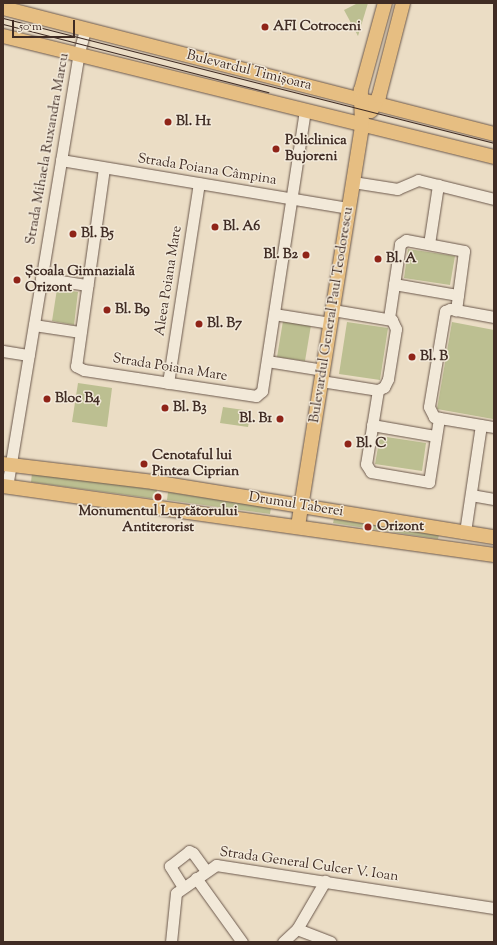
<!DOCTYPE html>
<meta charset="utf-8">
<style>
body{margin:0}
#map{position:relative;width:497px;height:945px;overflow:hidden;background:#ebddc5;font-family:"Sorts Mill Goudy",serif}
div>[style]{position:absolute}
.green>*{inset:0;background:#bcbf91}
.roads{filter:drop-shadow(0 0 1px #6b584c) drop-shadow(0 0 1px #6b584c)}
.minor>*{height:11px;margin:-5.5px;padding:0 5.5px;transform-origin:5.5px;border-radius:5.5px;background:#f2e9d9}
.major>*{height:14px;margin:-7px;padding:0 7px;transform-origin:7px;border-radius:7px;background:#e6be82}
.tram>*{height:1px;margin:-0.5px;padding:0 0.5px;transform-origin:0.5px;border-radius:0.5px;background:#402c24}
.dots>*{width:11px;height:11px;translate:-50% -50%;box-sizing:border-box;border:2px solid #f2e9d9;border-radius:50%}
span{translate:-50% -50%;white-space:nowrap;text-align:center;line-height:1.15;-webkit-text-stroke:3px #f2e9d9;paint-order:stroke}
.poi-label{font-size:14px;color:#402c24;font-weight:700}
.left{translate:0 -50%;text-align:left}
.right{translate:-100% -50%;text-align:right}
.street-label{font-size:14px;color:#402c24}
.frame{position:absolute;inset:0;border:4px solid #402c24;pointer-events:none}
.scale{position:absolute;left:12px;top:20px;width:63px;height:18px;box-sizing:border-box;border:2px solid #402c24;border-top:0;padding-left:5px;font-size:12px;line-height:14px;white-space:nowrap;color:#402c24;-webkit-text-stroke:3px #f2e9d9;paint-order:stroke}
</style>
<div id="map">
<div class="green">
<div style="clip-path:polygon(358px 3px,368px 3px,358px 36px,344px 10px)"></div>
<div style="clip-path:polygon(408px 249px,455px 256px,450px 285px,404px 278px)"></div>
<div style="clip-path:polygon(57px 289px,78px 292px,74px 325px,52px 321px)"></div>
<div style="clip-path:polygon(283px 321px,311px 325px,305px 361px,277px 357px)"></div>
<div style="clip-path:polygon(347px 322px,388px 328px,380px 380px,339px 374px)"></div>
<div style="clip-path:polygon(452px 322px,494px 330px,493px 419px,437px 409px)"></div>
<div style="clip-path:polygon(78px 383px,112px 388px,107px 427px,72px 422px)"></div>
<div style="clip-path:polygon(223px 407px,251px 411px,248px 427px,220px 423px)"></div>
<div style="clip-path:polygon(380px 436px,426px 443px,422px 471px,375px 464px)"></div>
<div style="clip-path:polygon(32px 473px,157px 490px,156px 499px,31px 482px)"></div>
<div style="clip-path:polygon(168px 492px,271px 508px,270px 514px,167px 500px)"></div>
<div style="clip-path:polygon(334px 519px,439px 535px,438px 539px,333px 523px)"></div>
</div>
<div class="roads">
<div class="minor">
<div style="left:61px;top:160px;width:292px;rotate:9.5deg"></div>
<div style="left:104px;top:168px;width:200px;rotate:98deg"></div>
<div style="left:76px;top:366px;width:9px;rotate:27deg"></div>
<div style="left:84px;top:370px;width:174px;rotate:8.6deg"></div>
<div style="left:256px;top:396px;width:8px;rotate:-40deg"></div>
<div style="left:262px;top:391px;width:283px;rotate:-81.3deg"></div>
<div style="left:353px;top:182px;width:45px;rotate:9deg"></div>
<div style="left:397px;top:189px;width:23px;rotate:-23deg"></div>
<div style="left:418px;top:180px;width:78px;rotate:14deg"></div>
<div style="left:429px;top:244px;width:60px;rotate:-81.3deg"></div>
<div style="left:41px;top:278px;width:47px;rotate:8.7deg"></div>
<div style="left:394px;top:284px;width:65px;rotate:9.8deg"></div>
<div style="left:274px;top:314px;width:57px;rotate:9.1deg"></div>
<div style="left:494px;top:317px;width:45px;rotate:-169.7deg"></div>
<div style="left:450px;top:309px;width:5px;rotate:158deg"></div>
<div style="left:445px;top:311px;width:97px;rotate:99.5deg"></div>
<div style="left:429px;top:407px;width:11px;rotate:63deg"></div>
<div style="left:434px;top:417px;width:61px;rotate:9.5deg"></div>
<div style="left:389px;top:318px;width:75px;rotate:-81.5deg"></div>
<div style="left:400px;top:244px;width:7px;rotate:-34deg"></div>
<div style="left:406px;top:240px;width:59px;rotate:10.7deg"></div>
<div style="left:464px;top:251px;width:60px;rotate:97.7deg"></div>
<div style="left:34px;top:325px;width:47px;rotate:8.7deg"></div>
<div style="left:3px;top:351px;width:26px;rotate:9deg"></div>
<div style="left:267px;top:361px;width:57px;rotate:9.1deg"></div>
<div style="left:321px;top:381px;width:58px;rotate:9deg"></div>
<div style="left:378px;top:390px;width:7px;rotate:-27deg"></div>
<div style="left:384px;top:387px;width:9px;rotate:-63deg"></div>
<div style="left:388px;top:379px;width:51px;rotate:-80.9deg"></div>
<div style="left:396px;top:329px;width:10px;rotate:-114deg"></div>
<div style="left:392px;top:320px;width:60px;rotate:-170.4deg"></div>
<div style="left:168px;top:383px;width:202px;rotate:-81.2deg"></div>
<div style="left:378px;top:390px;width:75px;rotate:99.2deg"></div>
<div style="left:366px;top:464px;width:9px;rotate:58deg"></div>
<div style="left:371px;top:472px;width:59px;rotate:9.8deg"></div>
<div style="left:429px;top:482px;width:65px;rotate:-81.1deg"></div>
<div style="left:372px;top:425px;width:65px;rotate:9.8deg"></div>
<div style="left:7px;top:487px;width:437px;rotate:-80.6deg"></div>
<div style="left:78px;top:56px;width:28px;rotate:-75deg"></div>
<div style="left:471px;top:495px;width:23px;rotate:10deg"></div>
<div style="left:465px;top:532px;width:108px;rotate:-81.5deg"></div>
<div style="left:196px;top:878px;width:79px;rotate:54.3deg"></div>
<div style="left:183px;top:887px;width:25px;rotate:-122deg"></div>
<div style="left:170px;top:866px;width:24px;rotate:-38deg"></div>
<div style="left:189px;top:851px;width:4px;rotate:27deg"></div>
<div style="left:193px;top:853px;width:22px;rotate:54deg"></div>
<div style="left:297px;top:929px;width:36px;rotate:21deg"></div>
<div style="left:171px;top:942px;width:49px;rotate:-84.2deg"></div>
<div style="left:176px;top:893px;width:49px;rotate:-35deg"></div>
<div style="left:216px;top:865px;width:281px;rotate:8.8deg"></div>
<div style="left:283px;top:942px;width:19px;rotate:-43deg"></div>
<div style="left:297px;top:929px;width:56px;rotate:-59.7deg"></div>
</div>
<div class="major">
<div style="left:3px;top:8px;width:507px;rotate:14.39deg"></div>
<div style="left:3px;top:36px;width:506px;rotate:13.84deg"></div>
<div style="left:371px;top:111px;width:17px;rotate:-62deg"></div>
<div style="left:379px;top:96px;width:96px;rotate:-75.5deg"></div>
<div style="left:3px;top:464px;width:151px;rotate:6.8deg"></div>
<div style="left:153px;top:482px;width:345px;rotate:9.2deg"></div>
<div style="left:3px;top:486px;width:496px;rotate:8deg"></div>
<div style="left:298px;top:526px;width:406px;rotate:-80.9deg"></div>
<div style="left:362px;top:125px;width:35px;rotate:-92deg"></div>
<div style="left:361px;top:90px;width:90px;rotate:-74.6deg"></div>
</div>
</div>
<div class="tram">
<div style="left:3px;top:18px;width:507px;rotate:14.28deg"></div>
<div style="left:3px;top:24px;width:274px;rotate:14.4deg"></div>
</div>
<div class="dots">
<div style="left:265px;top:27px;background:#8f2418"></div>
<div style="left:168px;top:122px;background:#8f2418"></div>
<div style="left:276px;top:149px;background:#8f2418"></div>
<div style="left:215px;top:227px;background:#8f2418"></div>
<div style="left:73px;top:234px;background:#8f2418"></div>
<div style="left:306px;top:255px;background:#8f2418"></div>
<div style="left:378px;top:259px;background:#8f2418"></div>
<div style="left:17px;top:280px;background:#8f2418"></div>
<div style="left:107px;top:310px;background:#8f2418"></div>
<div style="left:199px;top:324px;background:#8f2418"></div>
<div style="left:412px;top:357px;background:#8f2418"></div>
<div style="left:47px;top:399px;background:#8f2418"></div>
<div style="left:165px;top:408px;background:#8f2418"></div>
<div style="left:280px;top:419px;background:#8f2418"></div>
<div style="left:348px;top:444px;background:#8f2418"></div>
<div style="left:144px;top:464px;background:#8f2418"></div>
<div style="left:158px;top:497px;background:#8f2418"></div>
<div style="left:368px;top:527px;background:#8f2418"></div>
</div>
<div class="poi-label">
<span class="left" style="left:273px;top:27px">AFI Cotroceni</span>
<span class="left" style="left:176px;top:122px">Bl. H1</span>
<span class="left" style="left:285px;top:149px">Policlinica<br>Bujoreni</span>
<span class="left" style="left:223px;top:227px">Bl. A6</span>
<span class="left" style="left:81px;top:234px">Bl. B5</span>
<span class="right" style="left:298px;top:255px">Bl. B2</span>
<span class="left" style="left:386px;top:259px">Bl. A</span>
<span class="left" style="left:25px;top:280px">Școala Gimnazială<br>Orizont</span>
<span class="left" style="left:115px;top:310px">Bl. B9</span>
<span class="left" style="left:207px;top:324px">Bl. B7</span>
<span class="left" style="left:420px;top:357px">Bl. B</span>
<span class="left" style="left:55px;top:399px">Bloc B4</span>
<span class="left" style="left:173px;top:408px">Bl. B3</span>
<span class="right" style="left:272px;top:419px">Bl. B1</span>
<span class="left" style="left:356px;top:444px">Bl. C</span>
<span class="left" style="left:152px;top:464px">Cenotaful lui<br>Pintea Ciprian</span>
<span style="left:158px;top:520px">Monumentul Luptătorului<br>Antiterorist</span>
<span class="left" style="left:377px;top:527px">Orizont</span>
</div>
<div class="street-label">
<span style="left:249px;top:71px;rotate:14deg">Bulevardul Timișoara</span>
<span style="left:48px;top:149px;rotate:-80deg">Strada Mihaela Ruxandra Marcu</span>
<span style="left:207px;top:170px;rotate:9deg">Strada Poiana Câmpina</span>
<span style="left:169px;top:281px;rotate:-81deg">Aleea Poiana Mare</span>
<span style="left:332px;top:315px;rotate:-81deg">Bulevardul General Paul Teodorescu</span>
<span style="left:170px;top:368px;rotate:9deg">Strada Poiana Mare</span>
<span style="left:296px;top:505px;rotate:9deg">Drumul Taberei</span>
<span style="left:309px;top:865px;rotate:8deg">Strada General Culcer V. Ioan</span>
</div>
<div class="frame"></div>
<div class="scale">50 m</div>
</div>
